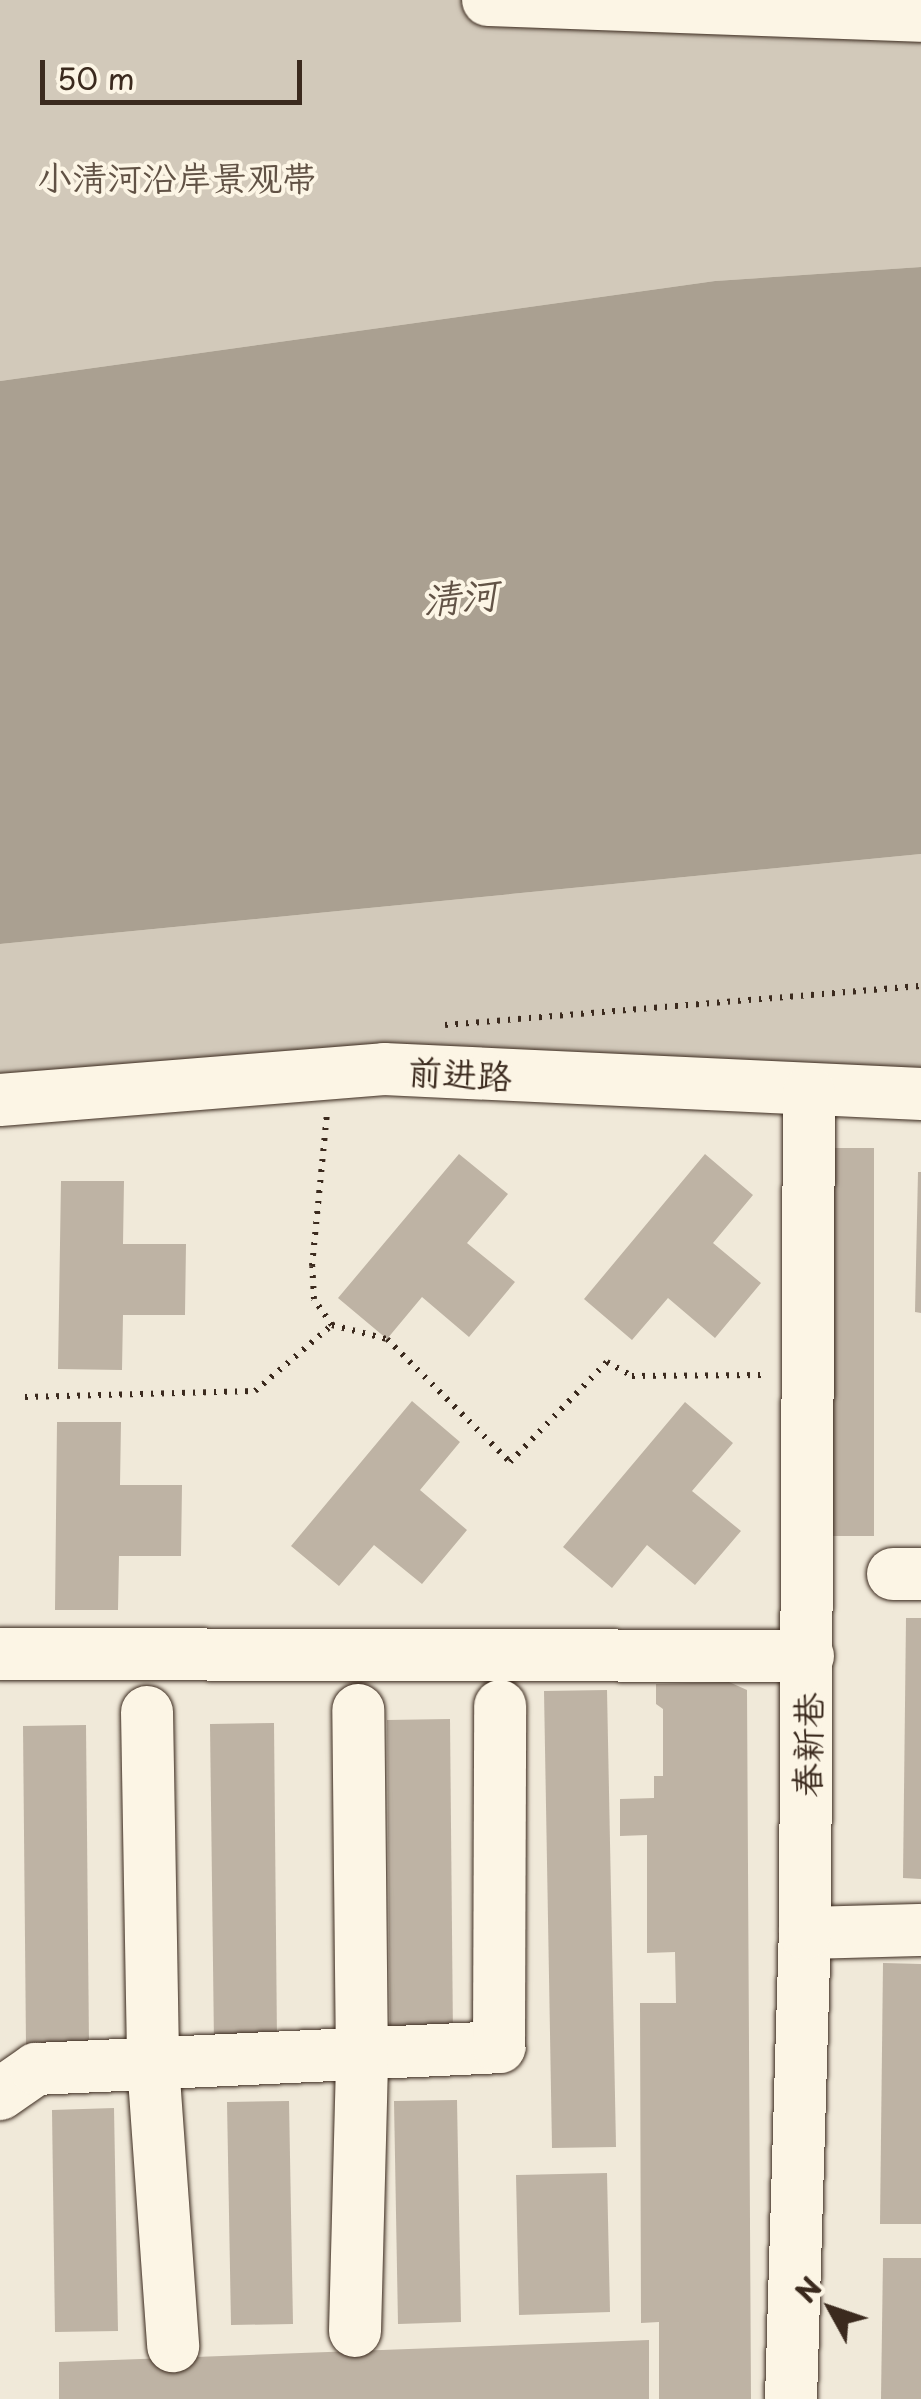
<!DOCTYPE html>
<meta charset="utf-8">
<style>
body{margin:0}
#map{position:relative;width:921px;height:2399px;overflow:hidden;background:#f0e9d9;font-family:"Playpen Sans","LXGW WenKai TC",sans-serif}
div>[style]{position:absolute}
.green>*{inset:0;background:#d2c9ba}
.water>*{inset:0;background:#aaa091}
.building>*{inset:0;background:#beb3a4}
.path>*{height:6px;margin-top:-3px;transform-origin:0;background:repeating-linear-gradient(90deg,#3b2a1e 0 2.5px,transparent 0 10.5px)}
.roads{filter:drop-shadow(0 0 2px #3b2a1e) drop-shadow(0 0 2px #3b2a1e)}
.minor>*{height:52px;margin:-26px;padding:0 26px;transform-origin:26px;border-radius:26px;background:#fcf5e5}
span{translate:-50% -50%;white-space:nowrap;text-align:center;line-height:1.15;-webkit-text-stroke:8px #fcf5e5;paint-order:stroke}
.park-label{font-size:35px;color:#615245}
.street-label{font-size:35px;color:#3b2a1e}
.water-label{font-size:38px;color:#625346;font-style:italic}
.north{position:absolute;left:781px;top:2259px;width:100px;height:100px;-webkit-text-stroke:8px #fcf5e5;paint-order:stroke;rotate:310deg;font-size:28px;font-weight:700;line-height:40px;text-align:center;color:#3b2a1e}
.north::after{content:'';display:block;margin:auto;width:35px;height:45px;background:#3b2a1e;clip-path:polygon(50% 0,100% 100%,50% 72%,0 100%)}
.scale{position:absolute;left:40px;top:60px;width:262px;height:45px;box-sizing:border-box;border:5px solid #3b2a1e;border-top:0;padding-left:12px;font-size:30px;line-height:35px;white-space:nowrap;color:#3b2a1e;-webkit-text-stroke:8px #fcf5e5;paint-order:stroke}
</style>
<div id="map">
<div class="green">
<div style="clip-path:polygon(0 0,921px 0,921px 267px,715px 281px,0 381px)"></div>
<div style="clip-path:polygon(921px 854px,921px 1094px,384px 1069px,0 1100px,0 944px)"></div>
</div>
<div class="water">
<div style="clip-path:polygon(921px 267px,921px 854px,0 944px,0 381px,715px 281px)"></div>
</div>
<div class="building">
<div style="clip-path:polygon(829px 1148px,874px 1148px,874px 1536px,829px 1536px)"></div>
<div style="clip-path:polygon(459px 1154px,508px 1194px,467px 1243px,515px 1282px,469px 1337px,422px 1297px,387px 1339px,338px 1298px)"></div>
<div style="clip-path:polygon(705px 1154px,753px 1195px,713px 1243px,761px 1283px,715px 1338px,668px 1298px,632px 1340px,584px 1299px)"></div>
<div style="clip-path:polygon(918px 1172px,921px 1172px,921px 1313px,915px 1312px)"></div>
<div style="clip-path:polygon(61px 1181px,124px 1181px,123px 1244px,186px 1244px,185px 1315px,123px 1315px,122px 1370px,58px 1369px)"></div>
<div style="clip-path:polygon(412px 1401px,460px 1442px,420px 1490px,467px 1530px,422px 1584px,374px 1545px,339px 1586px,291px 1546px)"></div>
<div style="clip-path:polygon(685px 1402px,733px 1443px,692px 1491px,741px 1531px,695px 1585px,647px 1545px,612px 1588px,563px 1547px)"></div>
<div style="clip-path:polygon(57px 1422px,121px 1422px,120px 1485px,182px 1485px,181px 1556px,119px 1556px,118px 1610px,55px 1610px)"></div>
<div style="clip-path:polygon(906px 1618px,921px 1618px,921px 1879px,903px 1878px)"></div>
<div style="clip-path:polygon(729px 1682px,747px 1690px,751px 2399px,659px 2399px,659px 2322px,641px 2323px,640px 2003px,676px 2003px,675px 1952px,647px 1953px,647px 1835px,620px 1836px,620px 1799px,654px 1798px,654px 1776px,663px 1776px,663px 1709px,656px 1704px,656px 1684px)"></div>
<div style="clip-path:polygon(607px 1690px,616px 2147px,552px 2148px,544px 1691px)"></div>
<div style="clip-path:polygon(450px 1719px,453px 2038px,390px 2039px,387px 1720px)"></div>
<div style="clip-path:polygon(274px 1723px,277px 2042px,214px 2043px,210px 1724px)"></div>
<div style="clip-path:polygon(86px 1725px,89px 2045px,26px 2046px,23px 1726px)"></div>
<div style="clip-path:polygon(883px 1963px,921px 1964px,921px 2224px,880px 2224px)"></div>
<div style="clip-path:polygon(457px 2100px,461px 2322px,398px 2324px,394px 2101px)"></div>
<div style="clip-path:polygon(289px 2101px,293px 2324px,231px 2325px,227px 2102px)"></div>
<div style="clip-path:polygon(114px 2108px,118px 2331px,55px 2332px,52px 2110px)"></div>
<div style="clip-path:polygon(607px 2173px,610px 2312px,519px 2315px,516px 2175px)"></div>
<div style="clip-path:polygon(883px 2258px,921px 2258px,921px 2399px,881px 2399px)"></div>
<div style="clip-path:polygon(649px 2340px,649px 2399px,59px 2399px,59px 2362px)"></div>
</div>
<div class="path">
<div style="left:445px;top:1025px;width:478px;rotate:-4.7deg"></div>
<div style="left:332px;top:1325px;width:57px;rotate:14.3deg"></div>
<div style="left:387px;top:1339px;width:174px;rotate:45deg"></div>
<div style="left:510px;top:1462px;width:139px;rotate:-45.9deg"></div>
<div style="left:607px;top:1362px;width:29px;rotate:29deg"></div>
<div style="left:632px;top:1376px;width:136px;rotate:-0.4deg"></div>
<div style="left:25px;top:1397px;width:230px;rotate:-1.5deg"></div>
<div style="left:255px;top:1391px;width:101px;rotate:-40.6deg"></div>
<div style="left:332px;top:1325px;width:32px;rotate:-125deg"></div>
<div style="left:314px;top:1299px;width:33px;rotate:-93deg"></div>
<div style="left:312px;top:1266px;width:153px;rotate:-84.4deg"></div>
</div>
<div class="roads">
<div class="minor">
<div style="left:488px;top:0;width:433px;rotate:2.1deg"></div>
<div style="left:0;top:1100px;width:385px;rotate:-4.6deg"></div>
<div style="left:384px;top:1069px;width:538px;rotate:2.67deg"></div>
<div style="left:893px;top:1574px;width:28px"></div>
<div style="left:0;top:1654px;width:808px;rotate:0.14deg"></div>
<div style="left:147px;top:1712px;width:352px;rotate:89deg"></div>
<div style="left:153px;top:2064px;width:283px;rotate:85.9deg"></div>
<div style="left:805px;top:1933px;width:116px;rotate:-1.5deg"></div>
<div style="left:0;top:2094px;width:44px;rotate:-34.8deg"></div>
<div style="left:36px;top:2069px;width:464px;rotate:-2.7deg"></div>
<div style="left:499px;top:2047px;width:341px;rotate:-89.8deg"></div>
<div style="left:355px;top:2331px;width:268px;rotate:-88.5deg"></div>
<div style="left:362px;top:2063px;width:353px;rotate:-90.6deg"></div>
<div style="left:791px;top:2399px;width:466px;rotate:-88.3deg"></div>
<div style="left:805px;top:1933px;width:841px;rotate:-89.73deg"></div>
</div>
</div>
<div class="park-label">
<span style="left:177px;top:177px">小清河沿岸景观带</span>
</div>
<div class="street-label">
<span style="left:460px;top:1073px;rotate:3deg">前进路</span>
<span style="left:807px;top:1745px;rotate:-89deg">春新巷</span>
</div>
<div class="water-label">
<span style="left:460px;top:596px;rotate:-5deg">清河</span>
</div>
<div class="north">N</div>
<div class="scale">50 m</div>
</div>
